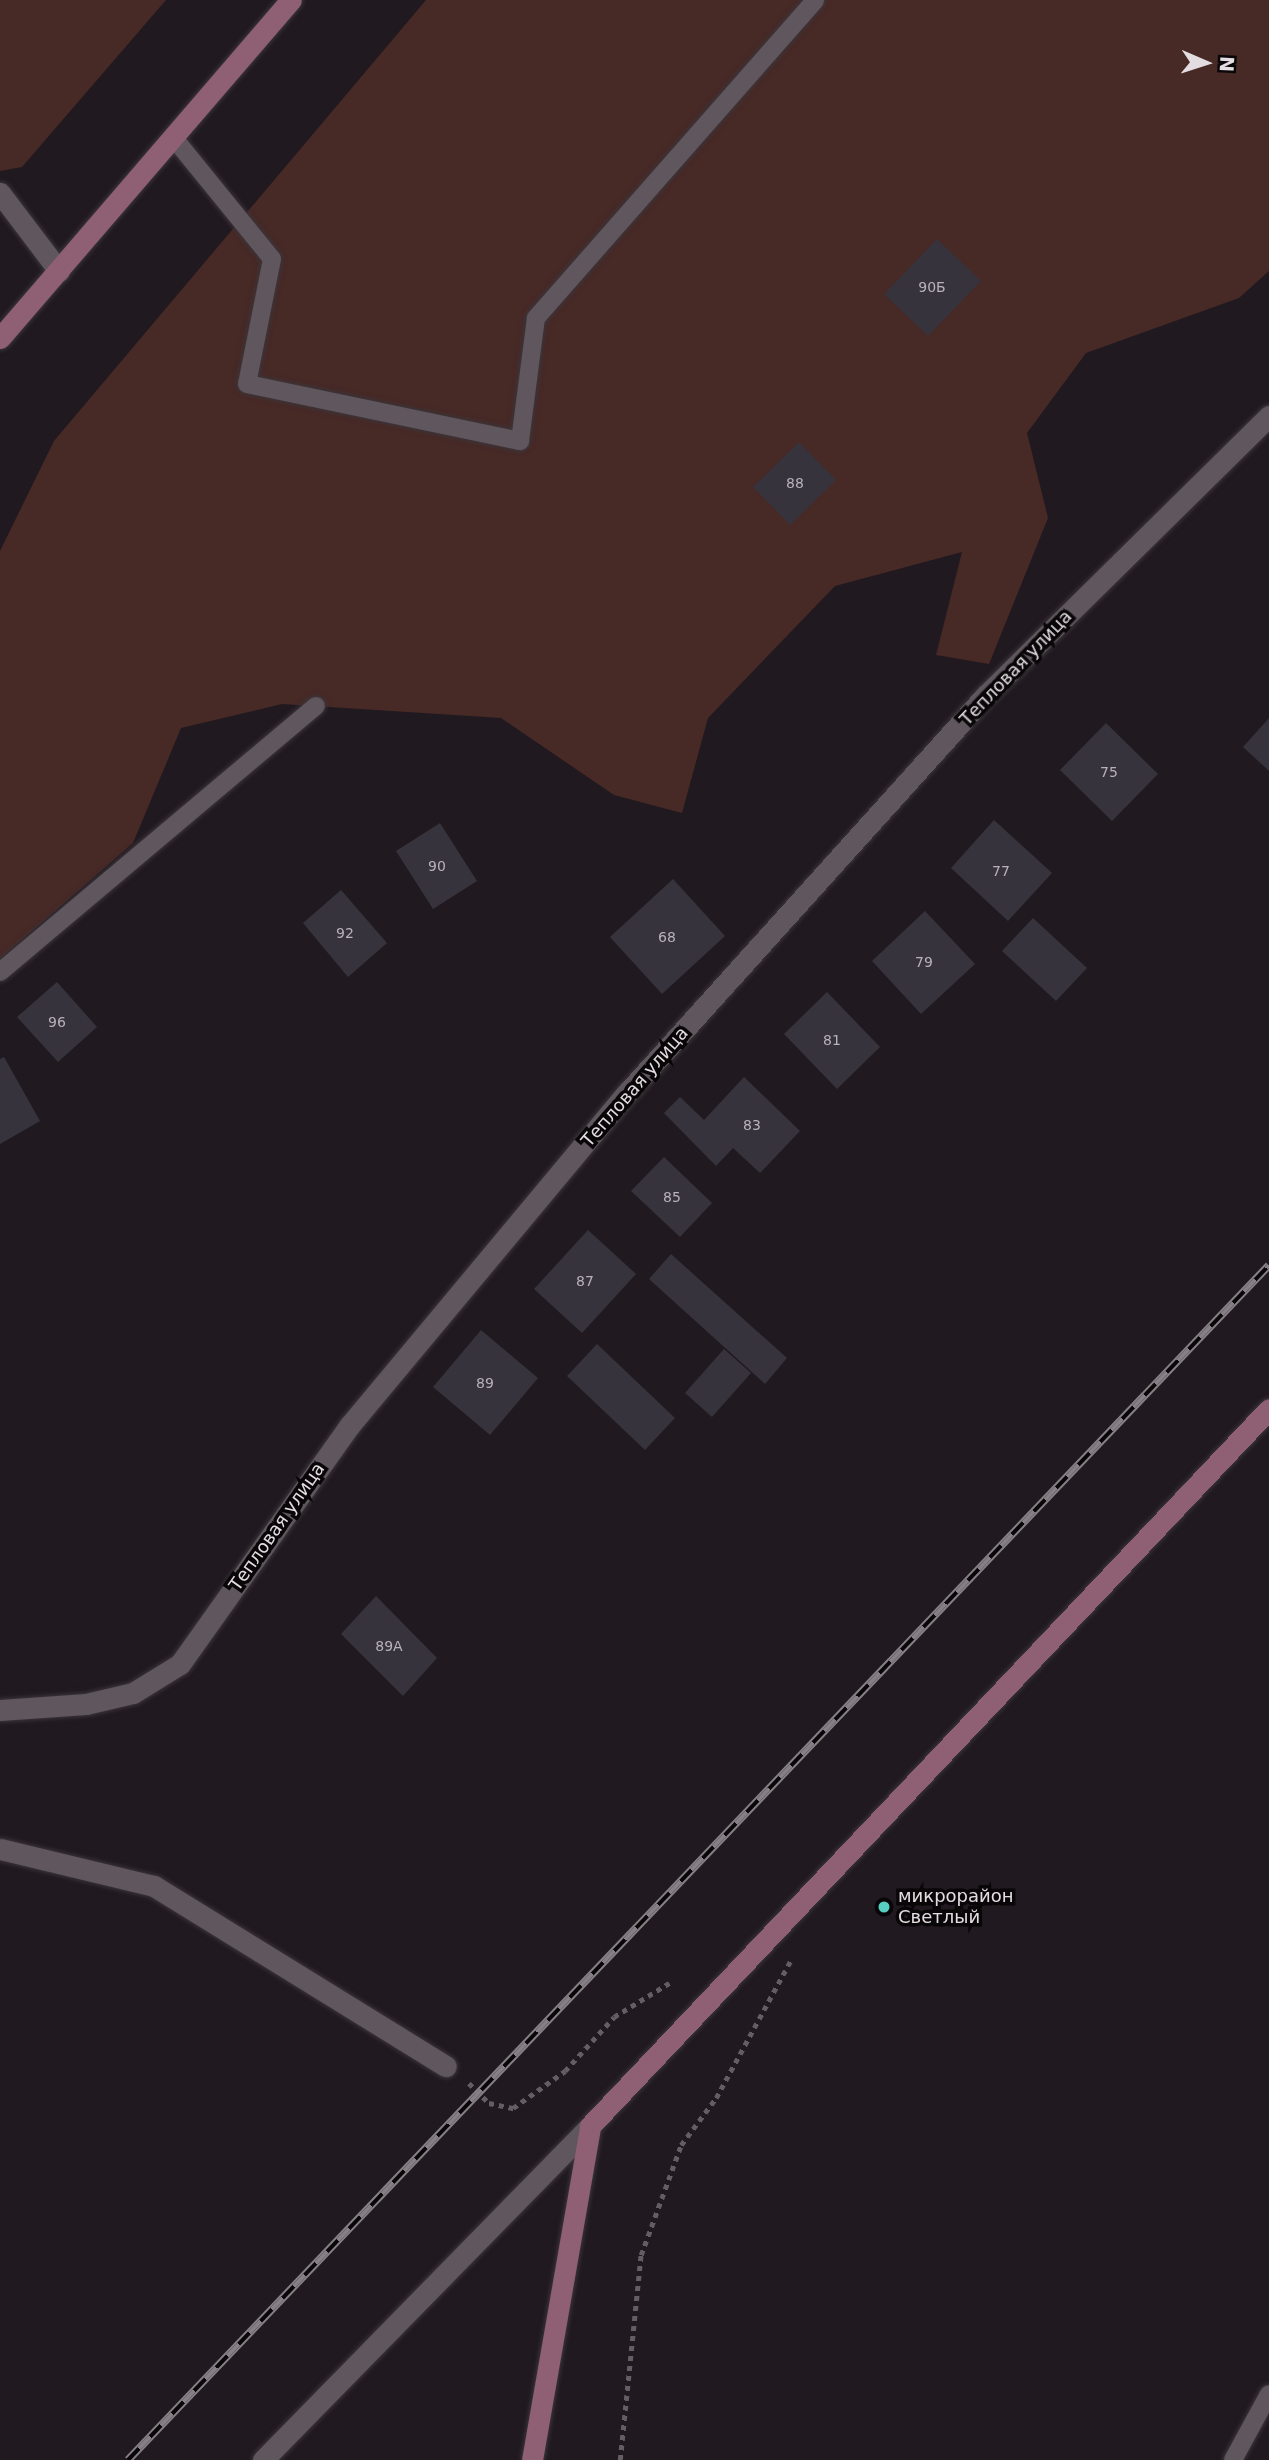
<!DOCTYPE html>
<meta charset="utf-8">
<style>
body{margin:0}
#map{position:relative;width:1269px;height:2460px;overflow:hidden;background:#211920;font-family:"DejaVu Sans",sans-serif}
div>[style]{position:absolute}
.green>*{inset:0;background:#472926}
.building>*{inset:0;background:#36333d}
.path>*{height:4.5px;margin-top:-2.25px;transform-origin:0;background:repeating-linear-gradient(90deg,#645d63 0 5px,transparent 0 10px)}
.roads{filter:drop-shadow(0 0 2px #3a353a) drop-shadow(0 0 2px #3a353a)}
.lane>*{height:18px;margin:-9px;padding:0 9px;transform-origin:9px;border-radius:9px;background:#60565e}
.street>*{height:21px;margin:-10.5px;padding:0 10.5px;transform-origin:10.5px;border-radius:10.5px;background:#60565e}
.secondary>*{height:21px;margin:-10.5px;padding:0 10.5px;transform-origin:10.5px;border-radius:10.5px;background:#8f5f74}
.rail>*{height:8px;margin-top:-4px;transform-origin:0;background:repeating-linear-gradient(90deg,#090608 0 16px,#867f85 0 32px);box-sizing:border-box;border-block:2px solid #867f85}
.dots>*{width:19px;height:19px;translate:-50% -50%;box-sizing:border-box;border:4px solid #090608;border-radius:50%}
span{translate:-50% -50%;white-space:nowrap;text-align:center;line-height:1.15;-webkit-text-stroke:7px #090608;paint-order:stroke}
.number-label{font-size:14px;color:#b8b2b9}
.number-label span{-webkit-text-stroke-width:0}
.street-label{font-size:18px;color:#e3dde2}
.poi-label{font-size:18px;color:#e3dde2}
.left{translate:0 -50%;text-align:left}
.north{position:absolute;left:1171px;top:28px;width:70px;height:70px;-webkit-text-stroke:5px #090608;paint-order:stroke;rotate:93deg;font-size:19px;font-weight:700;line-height:28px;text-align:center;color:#e3dde2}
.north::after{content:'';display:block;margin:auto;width:24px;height:32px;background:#e3dde2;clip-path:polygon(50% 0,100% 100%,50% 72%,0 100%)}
</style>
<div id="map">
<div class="green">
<div style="clip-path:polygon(0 0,166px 0,22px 167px,0 171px)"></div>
<div style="clip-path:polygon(426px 0,1269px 0,1269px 271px,1239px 298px,1086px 353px,1027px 433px,1048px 518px,989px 664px,936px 655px,962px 552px,835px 586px,708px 718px,682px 813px,614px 795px,501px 718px,282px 704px,181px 728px,133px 843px,0 959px,0 551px,54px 441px)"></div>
</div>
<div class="building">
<div style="clip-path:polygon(937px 239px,981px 281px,928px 336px,884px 294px)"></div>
<div style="clip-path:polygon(799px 442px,836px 480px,790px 525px,753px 487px)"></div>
<div style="clip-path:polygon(1269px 718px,1269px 771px,1243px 747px)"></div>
<div style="clip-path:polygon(1106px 723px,1158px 774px,1112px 821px,1060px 770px)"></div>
<div style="clip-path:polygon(994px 820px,1052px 873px,1008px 921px,951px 868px)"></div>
<div style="clip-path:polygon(440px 823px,477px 881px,433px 909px,396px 851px)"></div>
<div style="clip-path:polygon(673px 879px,725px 936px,662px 994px,610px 937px)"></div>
<div style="clip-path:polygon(341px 890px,387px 943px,348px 977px,303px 923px)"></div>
<div style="clip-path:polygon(925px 911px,975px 964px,921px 1014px,872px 961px)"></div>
<div style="clip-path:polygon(1033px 918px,1087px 968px,1056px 1001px,1002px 951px)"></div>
<div style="clip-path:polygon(57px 982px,97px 1027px,58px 1062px,17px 1017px)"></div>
<div style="clip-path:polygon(827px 992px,880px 1047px,837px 1089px,784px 1034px)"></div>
<div style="clip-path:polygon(4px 1057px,40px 1121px,0 1144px,0 1059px)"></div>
<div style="clip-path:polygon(744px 1077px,800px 1131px,760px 1173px,733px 1148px,716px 1166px,664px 1113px,680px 1097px,704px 1120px)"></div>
<div style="clip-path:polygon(664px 1157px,712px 1203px,680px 1237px,631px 1191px)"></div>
<div style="clip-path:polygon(588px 1230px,636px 1274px,582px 1333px,534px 1289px)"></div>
<div style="clip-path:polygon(671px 1254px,787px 1358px,765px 1384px,649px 1279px)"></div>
<div style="clip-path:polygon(481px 1330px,538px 1378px,490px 1435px,433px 1387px)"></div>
<div style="clip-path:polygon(597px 1344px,675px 1418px,645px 1450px,567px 1376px)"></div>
<div style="clip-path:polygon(724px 1349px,751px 1373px,712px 1417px,685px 1393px)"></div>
<div style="clip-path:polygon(376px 1596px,437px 1658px,403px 1696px,341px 1634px)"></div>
</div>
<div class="path">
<div style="left:469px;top:2083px;width:28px;rotate:45deg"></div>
<div style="left:489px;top:2103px;width:25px;rotate:12deg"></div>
<div style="left:513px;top:2108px;width:64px;rotate:-35.4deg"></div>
<div style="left:565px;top:2071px;width:73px;rotate:-47.8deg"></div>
<div style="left:614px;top:2017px;width:65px;rotate:-31.7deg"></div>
<div style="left:620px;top:2460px;width:206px;rotate:-84.2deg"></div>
<div style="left:641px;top:2255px;width:117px;rotate:-70deg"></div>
<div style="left:681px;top:2145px;width:59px;rotate:-53.3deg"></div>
<div style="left:716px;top:2098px;width:157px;rotate:-61.5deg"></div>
</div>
<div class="roads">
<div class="lane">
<div style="left:173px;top:137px;width:157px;rotate:50.9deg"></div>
<div style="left:272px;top:259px;width:127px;rotate:101.3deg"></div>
<div style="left:247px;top:384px;width:279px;rotate:11.8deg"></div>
<div style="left:520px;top:441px;width:124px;rotate:-82.6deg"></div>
<div style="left:536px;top:318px;width:423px;rotate:-48.7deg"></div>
<div style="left:0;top:972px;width:413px;rotate:-40.1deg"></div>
<div style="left:1233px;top:2460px;width:75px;rotate:-61.4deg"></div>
</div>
<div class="street">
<div style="left:0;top:193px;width:98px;rotate:52.9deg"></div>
<div style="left:0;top:1710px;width:86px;rotate:-4deg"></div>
<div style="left:86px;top:1704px;width:48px;rotate:-13.2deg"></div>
<div style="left:133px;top:1693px;width:55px;rotate:-31.7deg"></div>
<div style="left:180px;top:1664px;width:293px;rotate:-54.6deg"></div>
<div style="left:350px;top:1425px;width:432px;rotate:-50.2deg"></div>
<div style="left:627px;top:1093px;width:535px;rotate:-47.96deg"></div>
<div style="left:985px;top:696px;width:399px;rotate:-44.6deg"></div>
<div style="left:0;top:1849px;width:158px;rotate:13.5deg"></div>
<div style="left:154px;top:1886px;width:343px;rotate:31.7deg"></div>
<div style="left:263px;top:2460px;width:467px;rotate:-45.6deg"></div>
</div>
<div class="secondary">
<div style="left:0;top:338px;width:446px;rotate:-49.3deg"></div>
<div style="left:532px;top:2460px;width:339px;rotate:-80.1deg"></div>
<div style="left:590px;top:2126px;width:987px;rotate:-46.56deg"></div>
</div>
</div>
<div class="rail">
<div style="left:128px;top:2460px;width:1652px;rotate:-46.32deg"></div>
</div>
<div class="dots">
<div style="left:884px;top:1907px;background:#57cec2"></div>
</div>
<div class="number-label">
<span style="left:932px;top:287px">90Б</span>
<span style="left:795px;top:483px">88</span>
<span style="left:1109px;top:772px">75</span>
<span style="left:437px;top:866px">90</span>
<span style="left:1001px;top:871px">77</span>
<span style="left:345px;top:933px">92</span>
<span style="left:667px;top:937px">68</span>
<span style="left:924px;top:962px">79</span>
<span style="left:57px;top:1022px">96</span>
<span style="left:832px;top:1040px">81</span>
<span style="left:752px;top:1125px">83</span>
<span style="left:672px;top:1197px">85</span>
<span style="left:585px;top:1281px">87</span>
<span style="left:485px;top:1383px">89</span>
<span style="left:389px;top:1646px">89А</span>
</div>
<div class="street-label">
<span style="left:1016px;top:668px;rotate:-46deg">Тепловая улица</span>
<span style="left:635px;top:1087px;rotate:-49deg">Тепловая улица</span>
<span style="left:277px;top:1527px;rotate:-55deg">Тепловая улица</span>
</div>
<div class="poi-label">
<span class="left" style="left:898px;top:1907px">микрорайон<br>Светлый</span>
</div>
<div class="north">N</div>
</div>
